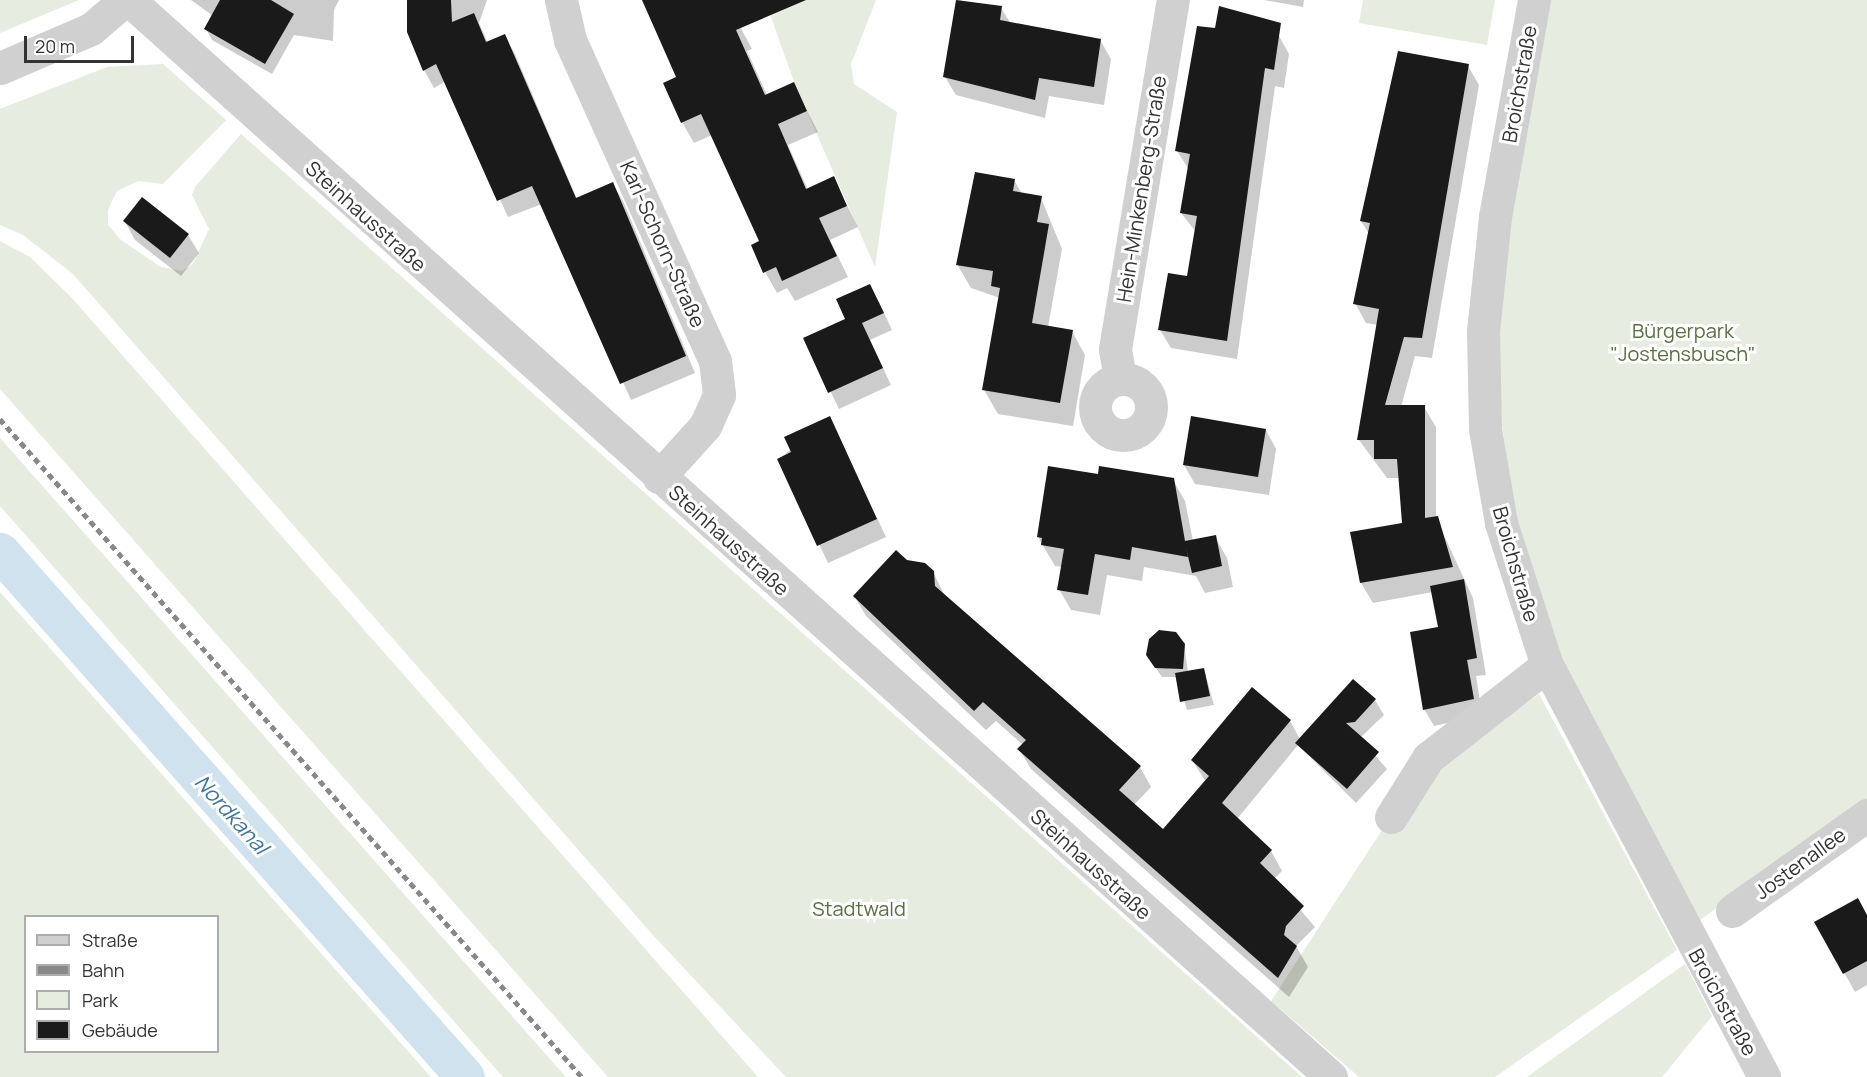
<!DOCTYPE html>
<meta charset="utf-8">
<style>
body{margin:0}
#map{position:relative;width:1867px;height:1077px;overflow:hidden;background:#fff;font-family:Manrope,sans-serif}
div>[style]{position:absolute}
.green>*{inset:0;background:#e6ecdf}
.shadow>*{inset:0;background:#0003}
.canal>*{height:39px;margin:-19.5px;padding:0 19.5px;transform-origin:19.5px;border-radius:19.5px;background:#cfe2ee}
.building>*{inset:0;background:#1a1a1a}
.street>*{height:33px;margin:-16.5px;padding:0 16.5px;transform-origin:16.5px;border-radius:16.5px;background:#d0d0d0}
.street>.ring{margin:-16.5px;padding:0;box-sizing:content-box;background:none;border:33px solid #d0d0d0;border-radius:50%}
.rail>*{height:4.5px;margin-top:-2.25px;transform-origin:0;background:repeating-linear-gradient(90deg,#888 0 6px,transparent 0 10.5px)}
span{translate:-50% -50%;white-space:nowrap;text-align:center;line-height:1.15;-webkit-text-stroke:6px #fff;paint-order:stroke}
.street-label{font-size:20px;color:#333}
.park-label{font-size:20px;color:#56703f}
.water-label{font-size:21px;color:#3f7597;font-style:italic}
.legend{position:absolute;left:24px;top:915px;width:195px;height:138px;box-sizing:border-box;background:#fff;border:2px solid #adadad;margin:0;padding:8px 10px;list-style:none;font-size:18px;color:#333}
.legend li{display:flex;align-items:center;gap:12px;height:30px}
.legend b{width:30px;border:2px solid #adadad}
.scale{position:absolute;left:24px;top:36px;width:110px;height:27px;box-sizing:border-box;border:3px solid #333;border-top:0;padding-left:8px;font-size:18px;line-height:21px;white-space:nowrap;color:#333;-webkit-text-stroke:4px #fff;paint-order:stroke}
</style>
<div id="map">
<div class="green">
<div style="clip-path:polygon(0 0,79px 0,0 33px)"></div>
<div style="clip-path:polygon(765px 0,876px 0,851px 64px,854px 84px,897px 112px,875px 267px,794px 82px)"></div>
<div style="clip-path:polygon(1363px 0,1495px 0,1487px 45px,1359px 23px)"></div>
<div style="clip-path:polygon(1547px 0,1867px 0,1867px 801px,1697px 922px,1555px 648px,1516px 523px,1502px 425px,1498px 329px,1510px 221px)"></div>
<div style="clip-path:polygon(163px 64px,226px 120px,163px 184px,138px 181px,117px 191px,108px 210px,108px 225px,121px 240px,161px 267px,182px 271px,193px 264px,209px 229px,192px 195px,195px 187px,241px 134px,1302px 1077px,786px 1077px,652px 934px,73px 274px,23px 235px,0 225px,0 109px,107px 67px)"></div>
<div style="clip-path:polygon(0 241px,30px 257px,71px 297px,758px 1077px,608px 1077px,0 389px)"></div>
<div style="clip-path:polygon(0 438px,566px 1077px,503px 1077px,0 506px)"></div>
<div style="clip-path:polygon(evenodd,0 592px,431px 1077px,0 1077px,0 592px,218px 916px,218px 1052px,26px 1052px,26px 916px,218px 916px)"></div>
<div style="clip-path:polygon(1539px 694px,1677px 950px,1495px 1077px,1359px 1077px,1271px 1001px,1382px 830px,1390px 834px,1431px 772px)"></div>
<div style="clip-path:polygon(1685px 964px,1712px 1016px,1662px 1077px,1527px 1077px)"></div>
</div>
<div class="shadow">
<div style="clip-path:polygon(191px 0,339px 0,334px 10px,333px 41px,294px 35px,272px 74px,212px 40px,206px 29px,213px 16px)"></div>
<div style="clip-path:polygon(408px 0,487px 0,479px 23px,488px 43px,505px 36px,515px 54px,577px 199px,613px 184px,623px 201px,695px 373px,631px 400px,542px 204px,508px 217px,446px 81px,434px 88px,424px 70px)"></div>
<div style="clip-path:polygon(642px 0,726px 0,752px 49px,747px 51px,767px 95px,793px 84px,818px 132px,788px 145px,808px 190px,833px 178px,858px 227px,830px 240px,848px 277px,795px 301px,787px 288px,777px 293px,765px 272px,761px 242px,712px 135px,694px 143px,682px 122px,678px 78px)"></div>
<div style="clip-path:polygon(958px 0,1001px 8px,1011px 24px,1100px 40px,1111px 59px,1104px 105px,1049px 96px,1045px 118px,956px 95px,945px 77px)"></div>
<div style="clip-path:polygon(1264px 0,1304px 0,1303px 7px)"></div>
<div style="clip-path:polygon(1279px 36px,1289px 54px,1284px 88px,1275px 86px,1237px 359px,1171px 348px,1160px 330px,1188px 277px,1196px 232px,1181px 213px,1189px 170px,1177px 151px)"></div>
<div style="clip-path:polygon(1468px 66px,1479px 85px,1432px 358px,1415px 356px,1401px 407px,1424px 407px,1436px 427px,1436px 518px,1473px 598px,1486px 675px,1476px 676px,1482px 715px,1434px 726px,1424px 709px,1440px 628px,1433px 592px,1373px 603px,1361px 583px,1351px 533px,1403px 524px,1400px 478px,1387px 478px,1359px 440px,1378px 325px,1366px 323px,1355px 303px,1369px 234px,1361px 221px)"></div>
<div style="clip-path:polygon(1014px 180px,1022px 194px,1041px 198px,1062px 249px,1048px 327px,1072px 331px,1085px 355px,1073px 426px,998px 414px,984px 390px,1000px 298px,971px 288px,957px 264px)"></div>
<div style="clip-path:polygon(125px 222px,188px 235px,199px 253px,181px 276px,135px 240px)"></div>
<div style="clip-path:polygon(879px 302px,892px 330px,870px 340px,891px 385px,839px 409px,805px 339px)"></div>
<div style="clip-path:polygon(830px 418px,886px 537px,828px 563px,779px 459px)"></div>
<div style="clip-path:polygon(1266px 430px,1276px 449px,1269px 495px,1195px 484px,1184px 465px)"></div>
<div style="clip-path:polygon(1099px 476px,1173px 480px,1185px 501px,1193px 541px,1215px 537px,1227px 558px,1233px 587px,1205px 593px,1196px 576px,1144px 567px,1142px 581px,1107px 575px,1100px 615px,1071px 610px,1059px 589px,1063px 567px,1055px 566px,1038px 537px)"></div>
<div style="clip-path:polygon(906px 562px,933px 572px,945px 596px,1140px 767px,1151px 787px,1134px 805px,1163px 831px,1206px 782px,1192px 760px,1290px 721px,1300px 739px,1375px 700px,1384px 715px,1360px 738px,1387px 769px,1356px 803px,1298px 745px,1237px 819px,1271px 851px,1282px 871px,1274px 879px,1315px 927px,1296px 946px,1308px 967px,1289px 997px,1031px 769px,1019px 749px,1023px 745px,996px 721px,986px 730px,866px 616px,855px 597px)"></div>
<div style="clip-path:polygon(1184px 645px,1188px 672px,1204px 669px,1214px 705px,1187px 710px,1177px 677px,1162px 677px,1153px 664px)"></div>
<div style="clip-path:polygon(1867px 917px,1867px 985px,1855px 992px,1816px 922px)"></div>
</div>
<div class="canal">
<div style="left:0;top:552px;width:701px;rotate:48.47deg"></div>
</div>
<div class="building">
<div style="clip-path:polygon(220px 0,271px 0,294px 14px,265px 64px,204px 29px)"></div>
<div style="clip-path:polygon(407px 0,451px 0,452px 22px,474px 13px,486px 42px,505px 34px,576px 198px,613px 182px,686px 356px,620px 384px,532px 186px,497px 201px,436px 64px,423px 71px,407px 32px)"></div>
<div style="clip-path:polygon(642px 0,806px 0,736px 30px,765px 95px,794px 82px,807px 111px,778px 124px,806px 189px,834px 176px,847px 206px,819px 218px,837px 256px,782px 281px,776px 267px,763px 273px,751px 245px,759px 241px,701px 114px,681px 123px,663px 83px,676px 77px)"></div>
<div style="clip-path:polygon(956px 0,1002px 6px,1000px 20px,1101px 39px,1094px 87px,1039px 78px,1035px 100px,943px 77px)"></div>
<div style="clip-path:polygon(1219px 6px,1281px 23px,1274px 70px,1265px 68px,1227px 341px,1158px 330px,1168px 273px,1187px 276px,1197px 216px,1180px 213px,1190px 154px,1175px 151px,1197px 26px,1215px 28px)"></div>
<div style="clip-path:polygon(1398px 51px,1469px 64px,1422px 338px,1404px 337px,1385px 405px,1425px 405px,1425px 518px,1438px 516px,1453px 567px,1360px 583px,1350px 532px,1402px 523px,1397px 459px,1374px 459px,1374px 440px,1357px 440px,1379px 309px,1353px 304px,1370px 223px,1360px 221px)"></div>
<div style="clip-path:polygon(975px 172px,1015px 179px,1013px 191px,1042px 196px,1037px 222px,1049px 224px,1032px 323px,1073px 330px,1060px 403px,982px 390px,1000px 288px,991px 286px,993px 271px,956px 265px)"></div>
<div style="clip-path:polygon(142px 197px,189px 234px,170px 258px,123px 221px)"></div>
<div style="clip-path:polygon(870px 284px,884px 313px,862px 323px,883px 368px,828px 393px,803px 338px,845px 319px,836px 299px)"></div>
<div style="clip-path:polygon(830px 416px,877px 519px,817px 546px,777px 459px,791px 452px,784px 437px)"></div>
<div style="clip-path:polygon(1191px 416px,1266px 429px,1258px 477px,1183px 465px)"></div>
<div style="clip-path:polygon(1048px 466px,1098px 474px,1099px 466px,1174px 478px,1185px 541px,1216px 535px,1222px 566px,1192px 573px,1186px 548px,1188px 557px,1132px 547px,1130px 560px,1095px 554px,1088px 595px,1057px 590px,1064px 549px,1041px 545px,1042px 538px,1037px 537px)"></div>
<div style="clip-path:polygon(896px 550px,907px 560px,925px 563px,934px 571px,935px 586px,1141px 766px,1119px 790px,1163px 829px,1209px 776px,1191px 760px,1252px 687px,1291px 720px,1222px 803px,1272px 850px,1260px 863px,1304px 906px,1286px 926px,1284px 935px,1297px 946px,1278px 978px,1017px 749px,1026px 740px,983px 702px,974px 711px,853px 596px)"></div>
<div style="clip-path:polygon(1464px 579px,1477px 658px,1467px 660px,1474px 699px,1423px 710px,1410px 632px,1438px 627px,1430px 586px)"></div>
<div style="clip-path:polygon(1159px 630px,1176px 632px,1185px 644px,1183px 669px,1155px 668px,1146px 655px,1149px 639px)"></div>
<div style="clip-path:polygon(1204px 668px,1210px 696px,1180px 702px,1175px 673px)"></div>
<div style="clip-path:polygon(1353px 679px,1376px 699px,1355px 722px,1346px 723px,1379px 752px,1347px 789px,1295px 743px)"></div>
<div style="clip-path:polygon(1858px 898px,1867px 915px,1867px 961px,1843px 974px,1814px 922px)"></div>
</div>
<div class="street">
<div style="left:129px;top:0;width:1614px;rotate:41.86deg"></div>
<div style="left:561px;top:0;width:41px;rotate:77.3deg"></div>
<div style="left:570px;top:40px;width:352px;rotate:65.7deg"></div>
<div style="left:715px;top:361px;width:34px;rotate:83deg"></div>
<div style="left:719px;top:395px;width:34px;rotate:114deg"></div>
<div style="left:705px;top:426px;width:69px;rotate:132deg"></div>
<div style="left:1534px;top:0;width:220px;rotate:100.2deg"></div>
<div style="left:1495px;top:217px;width:115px;rotate:96deg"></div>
<div style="left:1483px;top:331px;width:98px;rotate:88.8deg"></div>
<div style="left:1485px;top:429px;width:95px;rotate:80.3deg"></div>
<div style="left:1501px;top:523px;width:149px;rotate:72.1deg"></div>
<div style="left:1547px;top:665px;width:466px;rotate:62.2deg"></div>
<div style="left:0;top:68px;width:99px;rotate:-23.2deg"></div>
<div style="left:91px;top:29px;width:45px;rotate:-40.5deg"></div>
<div style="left:1120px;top:378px;width:29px;rotate:-100deg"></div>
<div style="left:1115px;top:349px;width:354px;rotate:-80.6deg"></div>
<div class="ring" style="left:1095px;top:379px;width:23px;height:23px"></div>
<div style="left:1391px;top:817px;width:70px;rotate:-57.9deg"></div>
<div style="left:1428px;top:758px;width:151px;rotate:-38deg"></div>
<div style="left:1732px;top:911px;width:166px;rotate:-35.4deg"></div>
</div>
<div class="rail">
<div style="left:0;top:419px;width:878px;rotate:48.51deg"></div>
</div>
<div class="street-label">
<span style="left:1519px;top:84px;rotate:-80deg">Broichstraße</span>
<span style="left:1141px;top:189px;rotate:-81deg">Hein-Minkenberg-Straße</span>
<span style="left:366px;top:216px;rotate:42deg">Steinhausstraße</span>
<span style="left:663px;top:244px;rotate:66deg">Karl-Schorn-Straße</span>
<span style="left:729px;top:540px;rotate:42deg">Steinhausstraße</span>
<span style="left:1516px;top:564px;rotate:74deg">Broichstraße</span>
<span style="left:1800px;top:863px;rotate:-36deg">Jostenallee</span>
<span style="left:1091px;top:864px;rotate:42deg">Steinhausstraße</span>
<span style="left:1723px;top:1002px;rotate:61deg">Broichstraße</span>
</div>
<div class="park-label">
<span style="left:1683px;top:342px">Bürgerpark<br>"Jostensbusch"</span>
<span style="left:859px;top:908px">Stadtwald</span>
</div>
<div class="water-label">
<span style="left:232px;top:814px;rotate:48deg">Nordkanal</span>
</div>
<ul class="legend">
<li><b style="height:8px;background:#d0d0d0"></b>Straße</li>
<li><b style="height:8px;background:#888"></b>Bahn</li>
<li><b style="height:16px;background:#e6ecdf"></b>Park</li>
<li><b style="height:16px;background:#1a1a1a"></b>Gebäude</li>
</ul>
<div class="scale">20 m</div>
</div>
